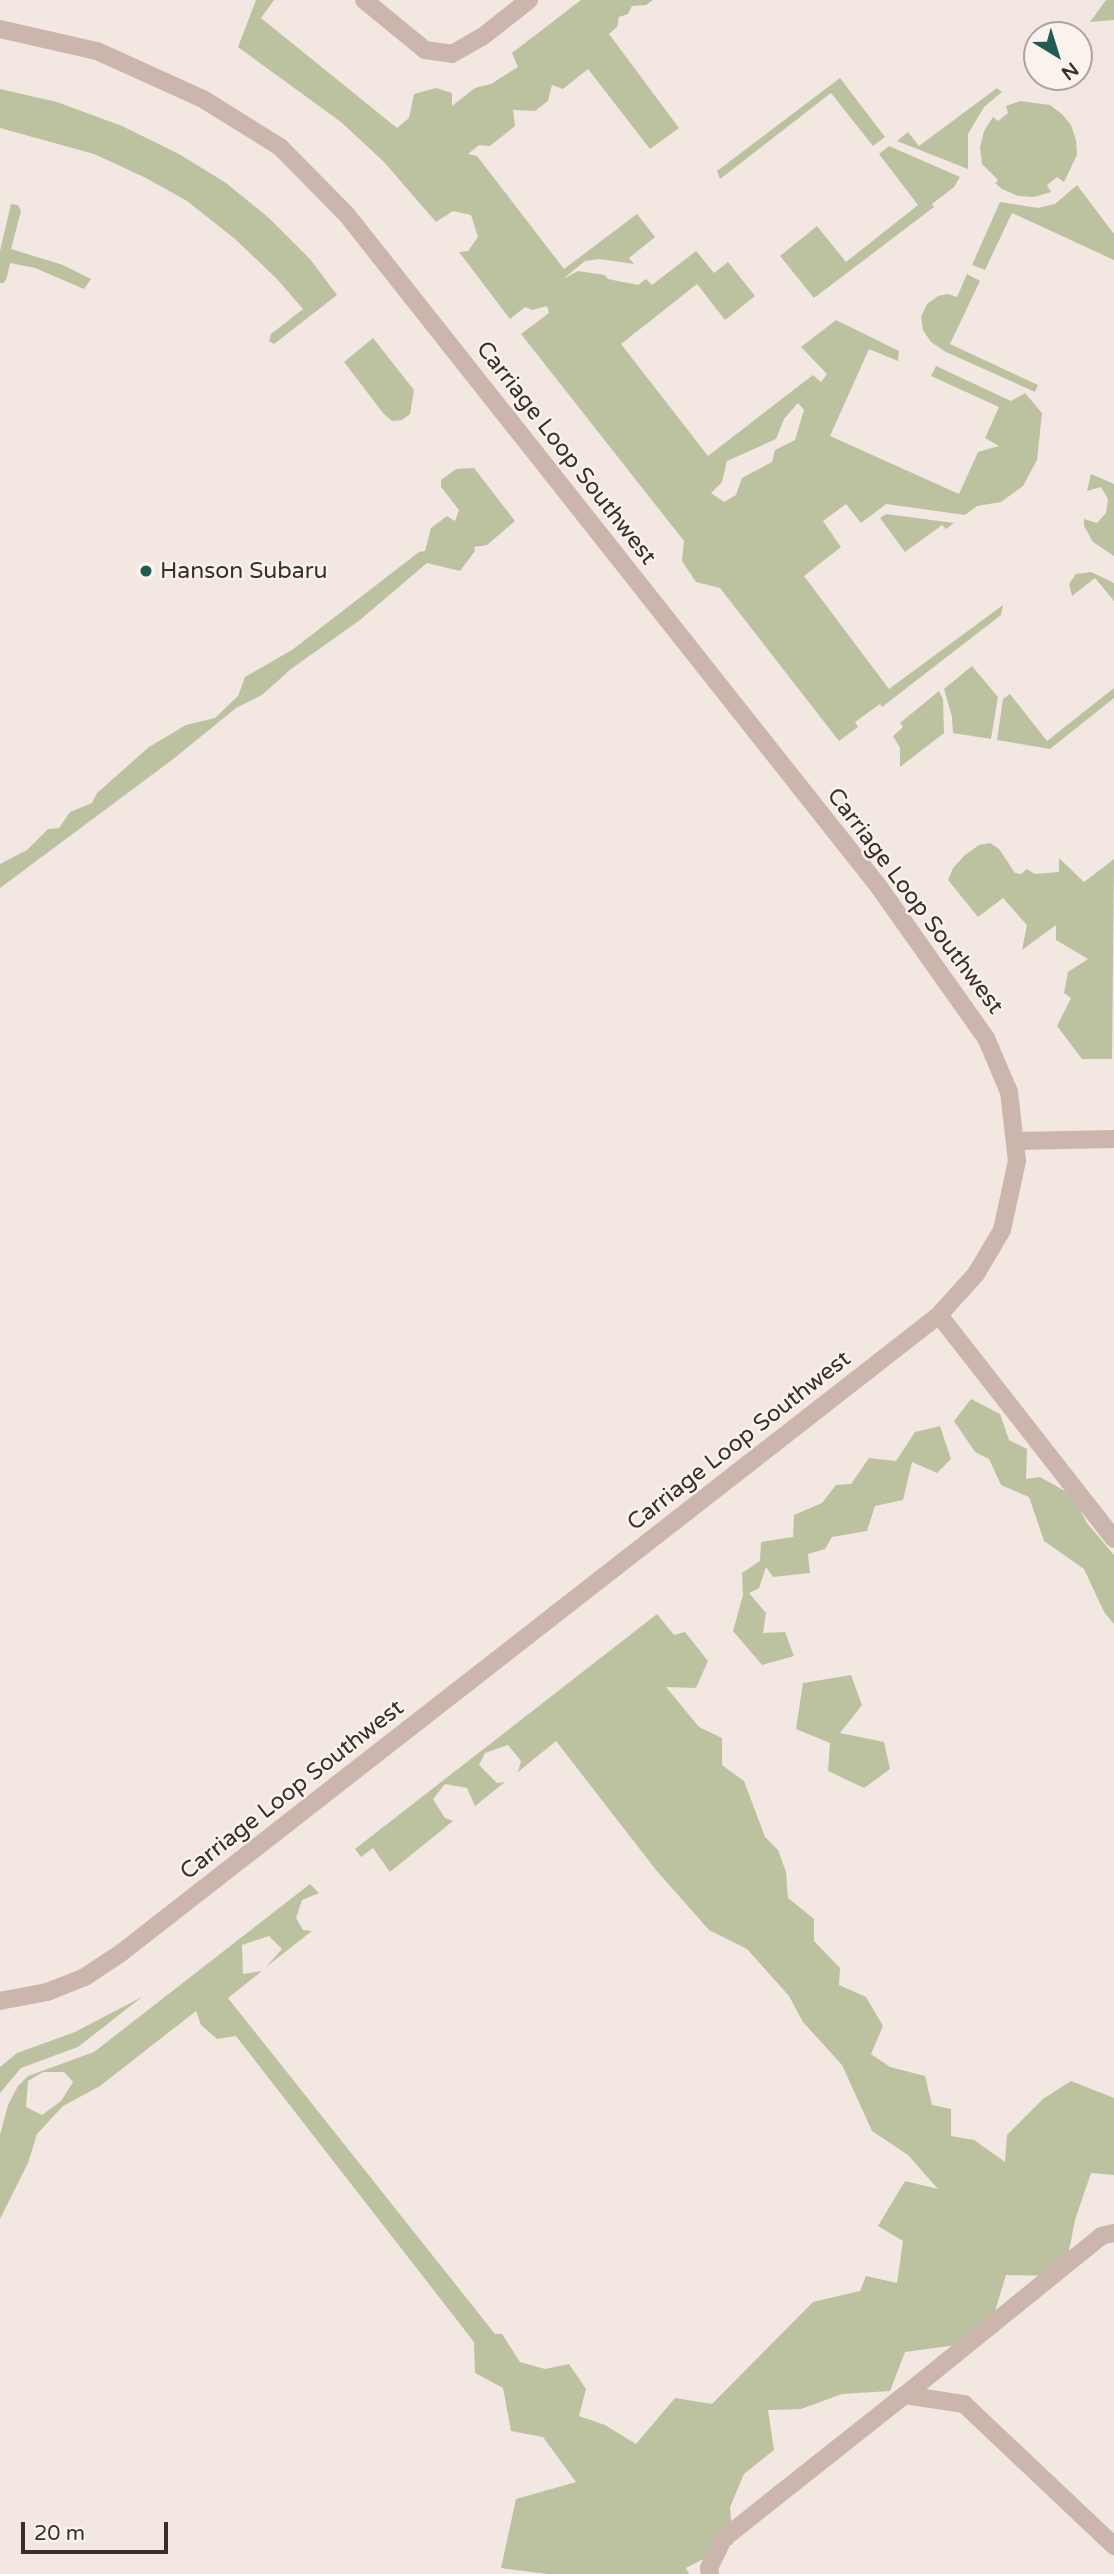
<!DOCTYPE html>
<style>
body{margin:0}
#map{position:relative;width:1114px;height:2574px;overflow:hidden;background:#f3e7e1;font-family:"Varela Round",sans-serif}
div>[style]{position:absolute}
.green>*{inset:0;background:#bcc2a0}
.lane>*{height:18px;margin:-9px;padding:0 9px;transform-origin:9px;border-radius:9px;background:#cbb5ac}
.street>*{height:18px;margin:-9px;padding:0 9px;transform-origin:9px;border-radius:9px;background:#cbb5ac}
.dots>*{width:19px;height:19px;translate:-50% -50%;box-sizing:border-box;border:4px solid #faf2ed;border-radius:50%}
span{translate:-50% -50%;white-space:nowrap;text-align:center;line-height:1.15;-webkit-text-stroke:5px #faf2ed;paint-order:stroke}
.street-label{font-size:23px;color:#3a2d2b}
.poi-label{font-size:23px;color:#3a2d2b}
.left{translate:0 -50%;text-align:left}
.north{position:absolute;left:1023px;top:21px;width:70px;height:70px;box-sizing:border-box;background:#faf2ed;border:2px solid #ada39f;border-radius:50%;rotate:142deg;font-size:19px;font-weight:700;line-height:28px;text-align:center;color:#3a2d2b}
.north::after{content:'';display:block;margin:auto;width:24px;height:32px;background:#215b55;clip-path:polygon(50% 0,100% 100%,50% 72%,0 100%)}
.scale{position:absolute;left:21px;top:2522px;width:147px;height:32px;box-sizing:border-box;border:4px solid #3a2d2b;border-top:0;padding-left:9px;font-size:21px;line-height:24px;white-space:nowrap;color:#3a2d2b;-webkit-text-stroke:5px #faf2ed;paint-order:stroke}
</style>
<div id="map">
<div class="green">
<div style="clip-path:polygon(evenodd,256px 0,274px 0,261px 18px,397px 128px,409px 118px,414px 94px,436px 88px,452px 93px,452px 106px,475px 88px,491px 84px,518px 67px,512px 53px,581px 0,653px 0,646px 5px,632px 6px,628px 14px,619px 17px,617px 27px,609px 34px,679px 128px,650px 149px,588px 69px,563px 89px,552px 85px,548px 101px,535px 111px,513px 110px,515px 126px,490px 146px,479px 145px,468px 154px,477px 156px,564px 269px,637px 214px,655px 237px,629px 258px,634px 264px,599px 259px,585px 261px,563px 279px,578px 271px,605px 275px,608px 279px,638px 285px,646px 279px,652px 285px,696px 251px,714px 273px,728px 262px,755px 296px,725px 320px,697px 284px,621px 344px,708px 456px,813px 375px,821px 382px,827px 374px,801px 347px,836px 320px,899px 351px,898px 361px,869px 349px,830px 436px,959px 494px,978px 452px,999px 446px,985px 438px,999px 407px,931px 376px,936px 366px,1011px 401px,1025px 393px,1042px 413px,1037px 460px,1023px 486px,1001px 502px,977px 506px,965px 515px,886px 504px,861px 523px,846px 504px,823px 521px,841px 547px,804px 576px,889px 689px,1003px 605px,1001px 615px,882px 707px,880px 704px,855px 722px,858px 727px,839px 741px,720px 588px,696px 582px,682px 561px,684px 541px,521px 334px,549px 313px,547px 306px,532px 310px,525px 307px,510px 319px,459px 252px,468px 251px,478px 237px,471px 215px,453px 211px,436px 222px,384px 162px,341px 122px,238px 47px,256px 0,798px 403px,804px 410px,795px 440px,775px 450px,772px 462px,742px 478px,736px 495px,724px 502px,711px 493px,722px 482px,727px 461px,776px 439px,784px 419px,798px 403px)"></div>
<div style="clip-path:polygon(1106px 0,1114px 0,1114px 20px,1090px 22px)"></div>
<div style="clip-path:polygon(840px 78px,885px 137px,873px 146px,831px 93px,720px 179px,717px 171px)"></div>
<div style="clip-path:polygon(997px 88px,1002px 92px,984px 107px,968px 134px,968px 169px,897px 141px,908px 132px,919px 146px)"></div>
<div style="clip-path:polygon(0 89px,57px 102px,122px 126px,179px 154px,226px 183px,269px 218px,310px 259px,337px 295px,274px 344px,269px 341px,271px 334px,303px 309px,277px 279px,235px 239px,187px 201px,144px 177px,94px 154px,0 128px)"></div>
<div style="clip-path:polygon(1020px 101px,1050px 105px,1062px 114px,1071px 125px,1076px 140px,1077px 155px,1064px 182px,1057px 177px,1047px 185px,1051px 192px,1034px 197px,1018px 196px,1002px 189px,995px 183px,998px 180px,982px 164px,980px 147px,984px 131px,993px 117px,998px 121px,1008px 113px,1006px 106px)"></div>
<div style="clip-path:polygon(889px 146px,960px 177px,954px 187px,932px 204px,934px 207px,814px 298px,780px 256px,817px 226px,846px 262px,918px 205px,879px 154px)"></div>
<div style="clip-path:polygon(1077px 185px,1114px 234px,1114px 260px,1012px 213px,985px 270px,972px 265px,1000px 202px,1038px 208px,1055px 204px)"></div>
<div style="clip-path:polygon(11px 204px,18px 205px,21px 211px,11px 249px,63px 265px,91px 279px,84px 289px,35px 268px,10px 263px,7px 277px,4px 283px,0 283px,0 251px)"></div>
<div style="clip-path:polygon(967px 274px,980px 281px,950px 344px,1038px 385px,1035px 392px,946px 352px,931px 342px,923px 330px,921px 317px,927px 304px,938px 296px,948px 294px,957px 297px)"></div>
<div style="clip-path:polygon(373px 338px,414px 390px,410px 414px,402px 420px,392px 421px,383px 413px,344px 362px)"></div>
<div style="clip-path:polygon(474px 468px,515px 521px,487px 545px,474px 547px,475px 551px,460px 571px,427px 563px,360px 620px,291px 669px,262px 695px,236px 708px,172px 760px,0 888px,0 864px,27px 850px,48px 829px,59px 828px,70px 812px,92px 803px,97px 793px,149px 747px,186px 725px,215px 718px,238px 696px,245px 677px,292px 650px,419px 552px,425px 551px,431px 528px,447px 516px,455px 521px,459px 510px,441px 487px,441px 480px,456px 469px)"></div>
<div style="clip-path:polygon(1091px 474px,1114px 484px,1114px 556px,1093px 542px,1084px 526px,1084px 519px,1097px 523px,1106px 513px,1108px 499px,1101px 487px,1087px 491px)"></div>
<div style="clip-path:polygon(886px 514px,954px 523px,946px 529px,942px 525px,905px 552px,880px 518px)"></div>
<div style="clip-path:polygon(1091px 572px,1114px 583px,1114px 601px,1095px 578px,1072px 596px,1069px 584px,1076px 574px)"></div>
<div style="clip-path:polygon(972px 666px,998px 697px,991px 739px,953px 733px,952px 717px,944px 689px)"></div>
<div style="clip-path:polygon(1114px 688px,1114px 698px,1050px 749px,997px 740px,1003px 699px,1010px 694px,1047px 741px)"></div>
<div style="clip-path:polygon(939px 691px,943px 699px,944px 733px,900px 767px,900px 748px,893px 736px,903px 727px,900px 723px)"></div>
<div style="clip-path:polygon(990px 843px,999px 849px,1015px 873px,1021px 874px,1027px 869px,1035px 874px,1059px 872px,1059px 858px,1084px 882px,1114px 859px,1112px 1059px,1082px 1059px,1057px 1026px,1071px 998px,1064px 993px,1068px 972px,1088px 959px,1056px 940px,1056px 925px,1022px 950px,1027px 925px,1003px 898px,978px 917px,948px 880px,953px 868px,965px 855px,979px 845px)"></div>
<div style="clip-path:polygon(971px 1399px,1000px 1414px,1009px 1440px,1027px 1449px,1026px 1479px,1040px 1477px,1072px 1495px,1087px 1523px,1114px 1555px,1114px 1624px,1104px 1612px,1084px 1569px,1044px 1541px,1029px 1497px,1001px 1485px,989px 1459px,975px 1452px,954px 1421px)"></div>
<div style="clip-path:polygon(940px 1426px,951px 1459px,937px 1473px,912px 1462px,903px 1500px,875px 1506px,867px 1531px,832px 1537px,825px 1549px,808px 1554px,810px 1573px,773px 1577px,766px 1567px,759px 1588px,749px 1593px,766px 1613px,763px 1633px,785px 1632px,794px 1656px,762px 1665px,733px 1631px,743px 1595px,742px 1573px,760px 1561px,761px 1542px,793px 1537px,794px 1515px,822px 1503px,836px 1485px,851px 1484px,869px 1458px,896px 1461px,915px 1432px)"></div>
<div style="clip-path:polygon(evenodd,657px 1614px,674px 1635px,685px 1632px,708px 1661px,696px 1688px,666px 1687px,699px 1727px,722px 1738px,722px 1765px,744px 1781px,765px 1837px,778px 1850px,786px 1872px,788px 1898px,814px 1919px,814px 1941px,840px 1968px,839px 1985px,866px 1997px,883px 2026px,871px 2054px,890px 2067px,925px 2076px,932px 2105px,951px 2109px,951px 2136px,974px 2140px,1005px 2162px,1007px 2135px,1043px 2099px,1071px 2081px,1114px 2098px,1114px 2175px,1091px 2173px,1075px 2220px,1064px 2276px,1006px 2275px,986px 2341px,905px 2352px,890px 2391px,842px 2394px,801px 2409px,768px 2410px,774px 2450px,744px 2474px,730px 2507px,733px 2544px,686px 2568px,689px 2574px,548px 2574px,501px 2568px,516px 2499px,576px 2482px,543px 2437px,511px 2431px,503px 2388px,475px 2373px,474px 2342px,236px 2036px,217px 2039px,201px 2025px,196px 2011px,100px 2086px,63px 2106px,37px 2134px,28px 2163px,0 2219px,0 2135px,8px 2105px,18px 2086px,28px 2076px,94px 2052px,310px 1884px,319px 1893px,302px 1900px,296px 1918px,303px 1930px,312px 1931px,266px 1967px,282px 1949px,269px 1936px,242px 1945px,243px 1974px,262px 1971px,228px 1998px,495px 2334px,502px 2334px,520px 2362px,545px 2369px,569px 2364px,586px 2389px,579px 2416px,605px 2425px,636px 2444px,675px 2398px,712px 2404px,813px 2302px,860px 2291px,866px 2276px,897px 2283px,903px 2241px,878px 2226px,905px 2181px,938px 2189px,908px 2155px,872px 2131px,842px 2065px,803px 2022px,789px 1996px,747px 1949px,709px 1930px,656px 1870px,556px 1741px,518px 1772px,521px 1761px,508px 1745px,485px 1753px,479px 1765px,497px 1783px,505px 1782px,475px 1806px,467px 1788px,445px 1784px,433px 1799px,445px 1818px,453px 1821px,390px 1872px,373px 1848px,361px 1857px,355px 1849px,657px 1614px,43px 2072px,64px 2072px,73px 2082px,61px 2101px,42px 2115px,26px 2107px,28px 2081px,43px 2072px)"></div>
<div style="clip-path:polygon(851px 1675px,862px 1705px,840px 1733px,884px 1742px,890px 1769px,864px 1788px,828px 1771px,830px 1743px,796px 1729px,803px 1683px)"></div>
<div style="clip-path:polygon(142px 1997px,78px 2047px,21px 2068px,0 2093px,0 2067px,17px 2053px,75px 2032px)"></div>
</div>
<div class="lane">
<div style="left:364px;top:0;width:79px;rotate:39.3deg"></div>
<div style="left:425px;top:50px;width:27px;rotate:8deg"></div>
<div style="left:452px;top:54px;width:34px;rotate:-30deg"></div>
<div style="left:482px;top:37px;width:60px;rotate:-38.2deg"></div>
<div style="left:1015px;top:1141px;width:99px;rotate:-1.2deg"></div>
<div style="left:939px;top:1315px;width:284px;rotate:52deg"></div>
<div style="left:905px;top:2395px;width:252px;rotate:-39deg"></div>
<div style="left:1101px;top:2236px;width:13px;rotate:-13deg"></div>
<div style="left:710px;top:2574px;width:6px;rotate:-99deg"></div>
<div style="left:709px;top:2568px;width:32px;rotate:-64deg"></div>
<div style="left:723px;top:2539px;width:232px;rotate:-38.4deg"></div>
<div style="left:905px;top:2395px;width:60px;rotate:8.7deg"></div>
<div style="left:964px;top:2404px;width:207px;rotate:43.4deg"></div>
</div>
<div class="street">
<div style="left:0;top:29px;width:99px;rotate:12.8deg"></div>
<div style="left:97px;top:51px;width:116px;rotate:24.4deg"></div>
<div style="left:203px;top:99px;width:91px;rotate:31.9deg"></div>
<div style="left:280px;top:147px;width:95px;rotate:45.4deg"></div>
<div style="left:347px;top:215px;width:857px;rotate:51.63deg"></div>
<div style="left:879px;top:887px;width:185px;rotate:54.7deg"></div>
<div style="left:986px;top:1038px;width:59px;rotate:66.9deg"></div>
<div style="left:1009px;top:1092px;width:69px;rotate:83.4deg"></div>
<div style="left:1017px;top:1161px;width:71px;rotate:102.3deg"></div>
<div style="left:1002px;top:1230px;width:51px;rotate:120.6deg"></div>
<div style="left:976px;top:1274px;width:55px;rotate:132.1deg"></div>
<div style="left:939px;top:1315px;width:1037px;rotate:142.05deg"></div>
<div style="left:121px;top:1953px;width:43px;rotate:146.3deg"></div>
<div style="left:85px;top:1977px;width:41px;rotate:158.5deg"></div>
<div style="left:47px;top:1992px;width:48px;rotate:169.2deg"></div>
</div>
<div class="dots">
<div style="left:146px;top:571px;background:#215b55"></div>
</div>
<div class="street-label">
<span style="left:566px;top:453px;rotate:52deg">Carriage Loop Southwest</span>
<span style="left:915px;top:901px;rotate:53deg">Carriage Loop Southwest</span>
<span style="left:739px;top:1441px;rotate:-38deg">Carriage Loop Southwest</span>
<span style="left:292px;top:1790px;rotate:-38deg">Carriage Loop Southwest</span>
</div>
<div class="poi-label">
<span class="left" style="left:160px;top:571px">Hanson Subaru</span>
</div>
<div class="north">N</div>
<div class="scale">20 m</div>
</div>
